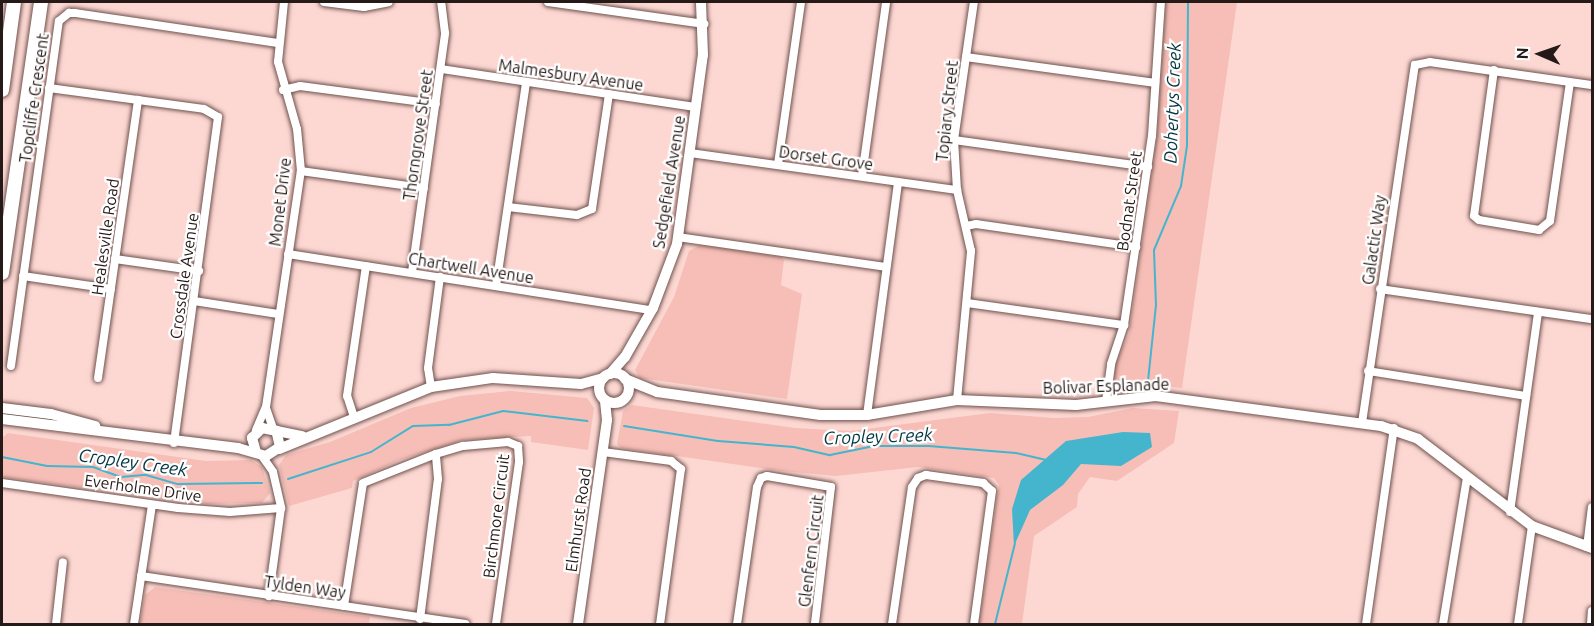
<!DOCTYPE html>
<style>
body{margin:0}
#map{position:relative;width:1594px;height:626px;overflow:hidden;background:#fdd8d3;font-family:Ubuntu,sans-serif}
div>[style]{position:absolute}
.green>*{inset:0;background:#f6beb6}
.water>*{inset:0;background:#44b5cd}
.stream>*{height:2px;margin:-1px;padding:0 1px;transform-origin:1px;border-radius:1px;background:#44b5cd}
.roads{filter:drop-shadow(0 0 2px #6f514d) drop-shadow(0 0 2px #6f514d)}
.street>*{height:8px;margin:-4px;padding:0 4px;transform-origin:4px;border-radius:4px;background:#fff}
.secondary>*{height:10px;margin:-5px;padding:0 5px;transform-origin:5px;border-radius:5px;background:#fff}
.secondary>.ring{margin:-5px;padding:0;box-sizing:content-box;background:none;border:10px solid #fff;border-radius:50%}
.highway>*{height:14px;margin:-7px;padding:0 7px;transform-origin:7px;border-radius:7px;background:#fff}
span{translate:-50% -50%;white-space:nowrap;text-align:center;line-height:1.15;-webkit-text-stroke:4.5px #fff;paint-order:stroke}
.street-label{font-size:16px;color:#261a18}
.water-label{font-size:18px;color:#033843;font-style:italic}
.frame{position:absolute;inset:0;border:3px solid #261a18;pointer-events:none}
.north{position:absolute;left:1510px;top:24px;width:60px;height:60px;-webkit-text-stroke:4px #fff;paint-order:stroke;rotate:272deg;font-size:16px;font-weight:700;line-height:24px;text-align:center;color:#261a18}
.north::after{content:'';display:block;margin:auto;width:21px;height:27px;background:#261a18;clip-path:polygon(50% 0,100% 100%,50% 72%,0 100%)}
</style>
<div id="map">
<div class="green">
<div style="clip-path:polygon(1166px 2px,1237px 2px,1182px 388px,1144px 384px,1114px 388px,1114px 367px,1129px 334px,1157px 136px)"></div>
<div style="clip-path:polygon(700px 245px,781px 257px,784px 260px,781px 285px,802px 294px,787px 399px,640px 378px,635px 370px,674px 297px,689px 251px)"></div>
<div style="clip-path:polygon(511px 391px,587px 398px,594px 408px,588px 450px,531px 442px,531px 436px,462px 440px,400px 460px,353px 481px,352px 488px,289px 506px,279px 465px,286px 455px,330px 442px,411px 408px,460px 396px)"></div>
<div style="clip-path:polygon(632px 405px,795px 428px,850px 431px,990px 413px,1054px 418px,1088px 417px,1133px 408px,1179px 411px,1174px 443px,1117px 481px,1090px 477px,1078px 494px,1077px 507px,1034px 536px,1022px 624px,979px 624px,999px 485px,994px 478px,918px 467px,836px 476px,781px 471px,621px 448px,617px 444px,623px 411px)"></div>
<div style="clip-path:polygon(8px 433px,206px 461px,251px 460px,262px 467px,270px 493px,262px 503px,205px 504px,2px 477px,2px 438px)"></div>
<div style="clip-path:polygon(155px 587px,370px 617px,369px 624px,140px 624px,145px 595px)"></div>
</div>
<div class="water">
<div style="clip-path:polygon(1123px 432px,1150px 433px,1152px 447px,1121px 466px,1081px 464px,1063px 485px,1030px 510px,1014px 546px,1012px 509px,1021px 480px,1066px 441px)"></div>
</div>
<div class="stream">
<div style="left:1148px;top:381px;width:76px;rotate:-84deg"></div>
<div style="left:1156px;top:305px;width:55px;rotate:-92.1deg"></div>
<div style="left:1154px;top:250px;width:69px;rotate:-67.1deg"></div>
<div style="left:1181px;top:186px;width:40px;rotate:-81.5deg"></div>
<div style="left:1187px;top:146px;width:144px;rotate:-89.6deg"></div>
<div style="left:624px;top:426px;width:95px;rotate:9.1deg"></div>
<div style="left:718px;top:441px;width:76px;rotate:4.5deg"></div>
<div style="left:794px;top:447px;width:37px;rotate:13deg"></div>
<div style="left:830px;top:455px;width:45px;rotate:-11.6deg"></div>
<div style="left:874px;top:446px;width:55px"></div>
<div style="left:929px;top:446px;width:87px;rotate:4.6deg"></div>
<div style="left:1016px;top:453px;width:31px;rotate:13deg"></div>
<div style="left:2px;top:457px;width:46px;rotate:11.3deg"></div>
<div style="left:47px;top:466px;width:46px;rotate:1.2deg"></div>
<div style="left:93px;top:467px;width:30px;rotate:20deg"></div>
<div style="left:121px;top:477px;width:25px;rotate:-5deg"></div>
<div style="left:146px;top:475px;width:33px;rotate:16deg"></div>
<div style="left:178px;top:484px;width:84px;rotate:-0.7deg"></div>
<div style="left:288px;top:479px;width:87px;rotate:-18deg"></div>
<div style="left:371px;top:452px;width:49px;rotate:-31.8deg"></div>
<div style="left:413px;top:426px;width:36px;rotate:-2deg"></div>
<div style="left:449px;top:425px;width:56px;rotate:-14.5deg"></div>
<div style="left:503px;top:411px;width:85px;rotate:6.8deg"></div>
<div style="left:995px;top:624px;width:83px;rotate:-76.1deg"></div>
</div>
<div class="roads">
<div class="street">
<div style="left:324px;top:2px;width:40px;rotate:7.1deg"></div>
<div style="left:364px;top:7px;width:25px;rotate:-11deg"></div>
<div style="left:548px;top:2px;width:158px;rotate:8deg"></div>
<div style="left:966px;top:57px;width:191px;rotate:7.8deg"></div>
<div style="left:441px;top:69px;width:258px;rotate:8.5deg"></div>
<div style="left:1494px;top:70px;width:147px;rotate:97.8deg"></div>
<div style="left:1474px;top:216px;width:6px;rotate:39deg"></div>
<div style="left:1479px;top:220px;width:61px;rotate:9.5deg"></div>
<div style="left:1539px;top:230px;width:14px;rotate:-39deg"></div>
<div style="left:1550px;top:221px;width:140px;rotate:-81.8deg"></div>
<div style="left:49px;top:88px;width:156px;rotate:7.7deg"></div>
<div style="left:204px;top:109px;width:16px;rotate:30deg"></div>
<div style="left:218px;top:117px;width:329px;rotate:97.7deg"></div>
<div style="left:283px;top:90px;width:17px;rotate:-13deg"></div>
<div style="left:300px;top:86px;width:137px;rotate:7.5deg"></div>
<div style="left:954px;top:140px;width:196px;rotate:7.9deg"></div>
<div style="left:690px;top:153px;width:270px;rotate:7.9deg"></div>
<div style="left:778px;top:164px;width:164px;rotate:-81.9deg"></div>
<div style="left:301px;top:171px;width:124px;rotate:7.9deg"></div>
<div style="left:862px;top:176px;width:176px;rotate:-82.1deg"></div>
<div style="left:508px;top:207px;width:69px;rotate:6.6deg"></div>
<div style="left:577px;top:215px;width:16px;rotate:-22deg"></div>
<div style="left:592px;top:209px;width:116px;rotate:-81.6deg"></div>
<div style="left:966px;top:226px;width:10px;rotate:-11deg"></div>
<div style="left:976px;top:224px;width:162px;rotate:8.2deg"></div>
<div style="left:678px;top:237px;width:209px;rotate:8.2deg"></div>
<div style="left:288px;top:254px;width:367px;rotate:8.8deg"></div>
<div style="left:115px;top:259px;width:85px;rotate:8.1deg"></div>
<div style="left:412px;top:272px;width:241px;rotate:-82.1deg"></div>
<div style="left:445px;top:33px;width:31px;rotate:-97deg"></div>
<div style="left:23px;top:276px;width:89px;rotate:8.4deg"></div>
<div style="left:496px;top:286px;width:205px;rotate:-81.6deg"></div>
<div style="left:1380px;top:289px;width:214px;rotate:8.1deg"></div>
<div style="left:194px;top:301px;width:85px;rotate:8.8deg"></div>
<div style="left:967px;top:303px;width:159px;rotate:8deg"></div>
<div style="left:11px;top:366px;width:348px;rotate:-82.1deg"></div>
<div style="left:59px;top:21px;width:13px;rotate:-39deg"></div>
<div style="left:69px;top:13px;width:6px"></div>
<div style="left:75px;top:13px;width:206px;rotate:8.4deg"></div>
<div style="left:1368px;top:371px;width:160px;rotate:9deg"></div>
<div style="left:98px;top:378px;width:281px;rotate:-81.8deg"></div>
<div style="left:431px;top:387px;width:19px;rotate:-99deg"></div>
<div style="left:428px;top:368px;width:92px;rotate:-82.5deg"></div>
<div style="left:957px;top:400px;width:150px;rotate:-84.6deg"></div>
<div style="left:971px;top:251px;width:63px;rotate:-102.9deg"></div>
<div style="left:957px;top:190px;width:50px;rotate:-93.4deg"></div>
<div style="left:954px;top:140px;width:139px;rotate:-81.8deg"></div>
<div style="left:1106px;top:401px;width:37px;rotate:-82deg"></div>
<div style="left:1111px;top:364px;width:41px;rotate:-71.6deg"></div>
<div style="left:1124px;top:325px;width:191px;rotate:-81.6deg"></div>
<div style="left:1152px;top:136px;width:134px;rotate:-86.2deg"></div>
<div style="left:266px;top:408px;width:21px;rotate:71deg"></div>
<div style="left:867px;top:415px;width:235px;rotate:-82.4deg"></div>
<div style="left:354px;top:417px;width:22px;rotate:-108deg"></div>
<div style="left:347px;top:396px;width:131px;rotate:-81.7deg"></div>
<div style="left:1362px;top:423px;width:362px;rotate:-81.6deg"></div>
<div style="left:1415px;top:65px;width:15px;rotate:-11deg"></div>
<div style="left:1430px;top:62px;width:164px;rotate:8.1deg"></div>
<div style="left:256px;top:430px;width:25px;rotate:-67deg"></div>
<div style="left:266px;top:407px;width:239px;rotate:-81.6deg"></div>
<div style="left:301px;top:171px;width:42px;rotate:-95.4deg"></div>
<div style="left:297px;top:129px;width:70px;rotate:-105.8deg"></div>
<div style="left:278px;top:62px;width:60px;rotate:-84.3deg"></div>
<div style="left:603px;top:452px;width:69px;rotate:7.5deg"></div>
<div style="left:671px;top:461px;width:13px;rotate:39deg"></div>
<div style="left:681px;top:469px;width:156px;rotate:97.7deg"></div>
<div style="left:262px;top:456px;width:19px;rotate:55deg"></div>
<div style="left:273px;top:472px;width:37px;rotate:77deg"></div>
<div style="left:281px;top:508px;width:89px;rotate:97.8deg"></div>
<div style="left:2px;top:483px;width:178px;rotate:8.1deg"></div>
<div style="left:178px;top:508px;width:52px;rotate:4.4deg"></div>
<div style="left:230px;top:512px;width:51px;rotate:-4.5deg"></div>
<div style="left:1510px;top:512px;width:202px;rotate:-82deg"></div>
<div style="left:1587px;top:547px;width:40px;rotate:-82.9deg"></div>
<div style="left:141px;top:576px;width:328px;rotate:8.4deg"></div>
<div style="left:344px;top:606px;width:124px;rotate:-81.2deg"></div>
<div style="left:363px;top:483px;width:79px;rotate:-21.7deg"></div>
<div style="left:436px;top:454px;width:28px;rotate:-17deg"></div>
<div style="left:463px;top:446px;width:45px;rotate:-5.1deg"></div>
<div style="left:508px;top:442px;width:11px;rotate:22deg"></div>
<div style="left:518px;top:446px;width:16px;rotate:86deg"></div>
<div style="left:519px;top:462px;width:164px;rotate:98.1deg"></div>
<div style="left:420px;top:619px;width:141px;rotate:-82.7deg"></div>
<div style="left:438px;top:479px;width:25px;rotate:-95deg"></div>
<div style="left:56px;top:624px;width:62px;rotate:-83.6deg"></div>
<div style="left:134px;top:624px;width:120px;rotate:-81.4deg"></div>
<div style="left:737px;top:624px;width:138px;rotate:-81.7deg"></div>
<div style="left:757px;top:487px;width:10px;rotate:-66deg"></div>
<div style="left:761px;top:478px;width:6px;rotate:-18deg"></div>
<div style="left:767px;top:476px;width:65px;rotate:9.8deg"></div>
<div style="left:831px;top:487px;width:138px;rotate:96.7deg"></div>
<div style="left:892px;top:624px;width:138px;rotate:-81.7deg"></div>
<div style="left:912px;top:487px;width:11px;rotate:-56deg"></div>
<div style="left:918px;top:478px;width:9px;rotate:-21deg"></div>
<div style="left:926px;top:475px;width:58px;rotate:8deg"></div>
<div style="left:983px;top:483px;width:12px;rotate:42deg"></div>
<div style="left:992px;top:491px;width:134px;rotate:97.7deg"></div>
<div style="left:1366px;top:624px;width:198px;rotate:-81.9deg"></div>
<div style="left:1443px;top:624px;width:148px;rotate:-80.7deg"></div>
<div style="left:1518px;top:624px;width:99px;rotate:-81.9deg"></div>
<div style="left:1591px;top:624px;width:13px;rotate:-86deg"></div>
</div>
<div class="secondary">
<div class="ring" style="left:599px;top:373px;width:20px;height:20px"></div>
<div style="left:610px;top:374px;width:23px;rotate:-49deg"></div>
<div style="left:625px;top:357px;width:56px;rotate:-60.3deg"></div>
<div style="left:653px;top:308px;width:68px;rotate:-69.4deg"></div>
<div style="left:677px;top:244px;width:191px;rotate:-82.2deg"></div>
<div style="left:703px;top:55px;width:53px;rotate:-92.2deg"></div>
<div style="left:625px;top:379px;width:35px;rotate:22deg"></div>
<div style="left:657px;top:392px;width:165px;rotate:8deg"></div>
<div style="left:820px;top:415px;width:47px"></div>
<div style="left:867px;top:415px;width:91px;rotate:-9.5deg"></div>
<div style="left:957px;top:400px;width:119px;rotate:2.4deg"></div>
<div style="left:1076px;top:405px;width:80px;rotate:-6.5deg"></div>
<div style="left:1155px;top:396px;width:228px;rotate:7.6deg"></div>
<div style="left:1381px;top:426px;width:39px;rotate:19deg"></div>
<div style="left:1418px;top:439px;width:143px;rotate:37.3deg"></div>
<div style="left:1532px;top:526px;width:64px;rotate:20.1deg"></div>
<div style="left:2px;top:408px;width:49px;rotate:7deg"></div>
<div style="left:51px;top:414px;width:46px;rotate:15.3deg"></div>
<div style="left:2px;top:419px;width:238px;rotate:7deg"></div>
<div style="left:238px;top:448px;width:29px;rotate:16deg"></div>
<div style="left:266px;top:456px;width:17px;rotate:-33deg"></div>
<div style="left:280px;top:447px;width:17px;rotate:-103deg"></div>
<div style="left:279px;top:449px;width:164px;rotate:-22.2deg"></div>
<div style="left:431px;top:387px;width:63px;rotate:-8.3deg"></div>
<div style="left:493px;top:378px;width:88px;rotate:3.9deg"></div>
<div style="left:581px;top:384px;width:23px;rotate:-15deg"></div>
<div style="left:256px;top:452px;width:15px;rotate:-106deg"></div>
<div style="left:252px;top:438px;width:14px;rotate:-45deg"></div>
<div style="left:262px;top:428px;width:41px;rotate:11.3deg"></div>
<div style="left:578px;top:624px;width:206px;rotate:-81.9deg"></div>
<div style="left:607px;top:420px;width:20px;rotate:-96deg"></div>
</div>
<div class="highway">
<div style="left:2px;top:90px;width:89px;rotate:-82.2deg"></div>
<div style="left:2px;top:273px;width:274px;rotate:-81.8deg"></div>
</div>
</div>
<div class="street-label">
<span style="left:571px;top:75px;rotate:8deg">Malmesbury Avenue</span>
<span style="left:34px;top:98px;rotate:-82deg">Topcliffe Crescent</span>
<span style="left:947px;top:111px;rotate:-84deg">Topiary Street</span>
<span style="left:418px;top:135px;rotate:-82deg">Thorngrove Street</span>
<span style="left:826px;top:158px;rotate:8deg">Dorset Grove</span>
<span style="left:669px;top:182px;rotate:-81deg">Sedgefield Avenue</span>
<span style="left:1129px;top:201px;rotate:-82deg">Bodnat Street</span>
<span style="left:280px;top:202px;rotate:-83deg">Monet Drive</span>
<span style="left:105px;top:237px;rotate:-82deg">Healesville Road</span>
<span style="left:1374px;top:240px;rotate:-82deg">Galactic Way</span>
<span style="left:471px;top:268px;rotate:9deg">Chartwell Avenue</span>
<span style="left:184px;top:276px;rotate:-82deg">Crossdale Avenue</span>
<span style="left:1106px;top:386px;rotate:-2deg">Bolivar Esplanade</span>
<span style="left:143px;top:488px;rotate:8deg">Everholme Drive</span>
<span style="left:496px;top:516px;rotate:-83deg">Birchmore Circuit</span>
<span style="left:578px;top:520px;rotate:-82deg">Elmhurst Road</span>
<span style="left:811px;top:551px;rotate:-83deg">Glenfern Circuit</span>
<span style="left:305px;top:587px;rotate:8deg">Tylden Way</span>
</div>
<div class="water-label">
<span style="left:1172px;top:103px;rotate:-88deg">Dohertys Creek</span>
<span style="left:878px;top:436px;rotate:-2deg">Cropley Creek</span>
<span style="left:133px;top:462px;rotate:8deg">Cropley Creek</span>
</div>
<div class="frame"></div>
<div class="north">N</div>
</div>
